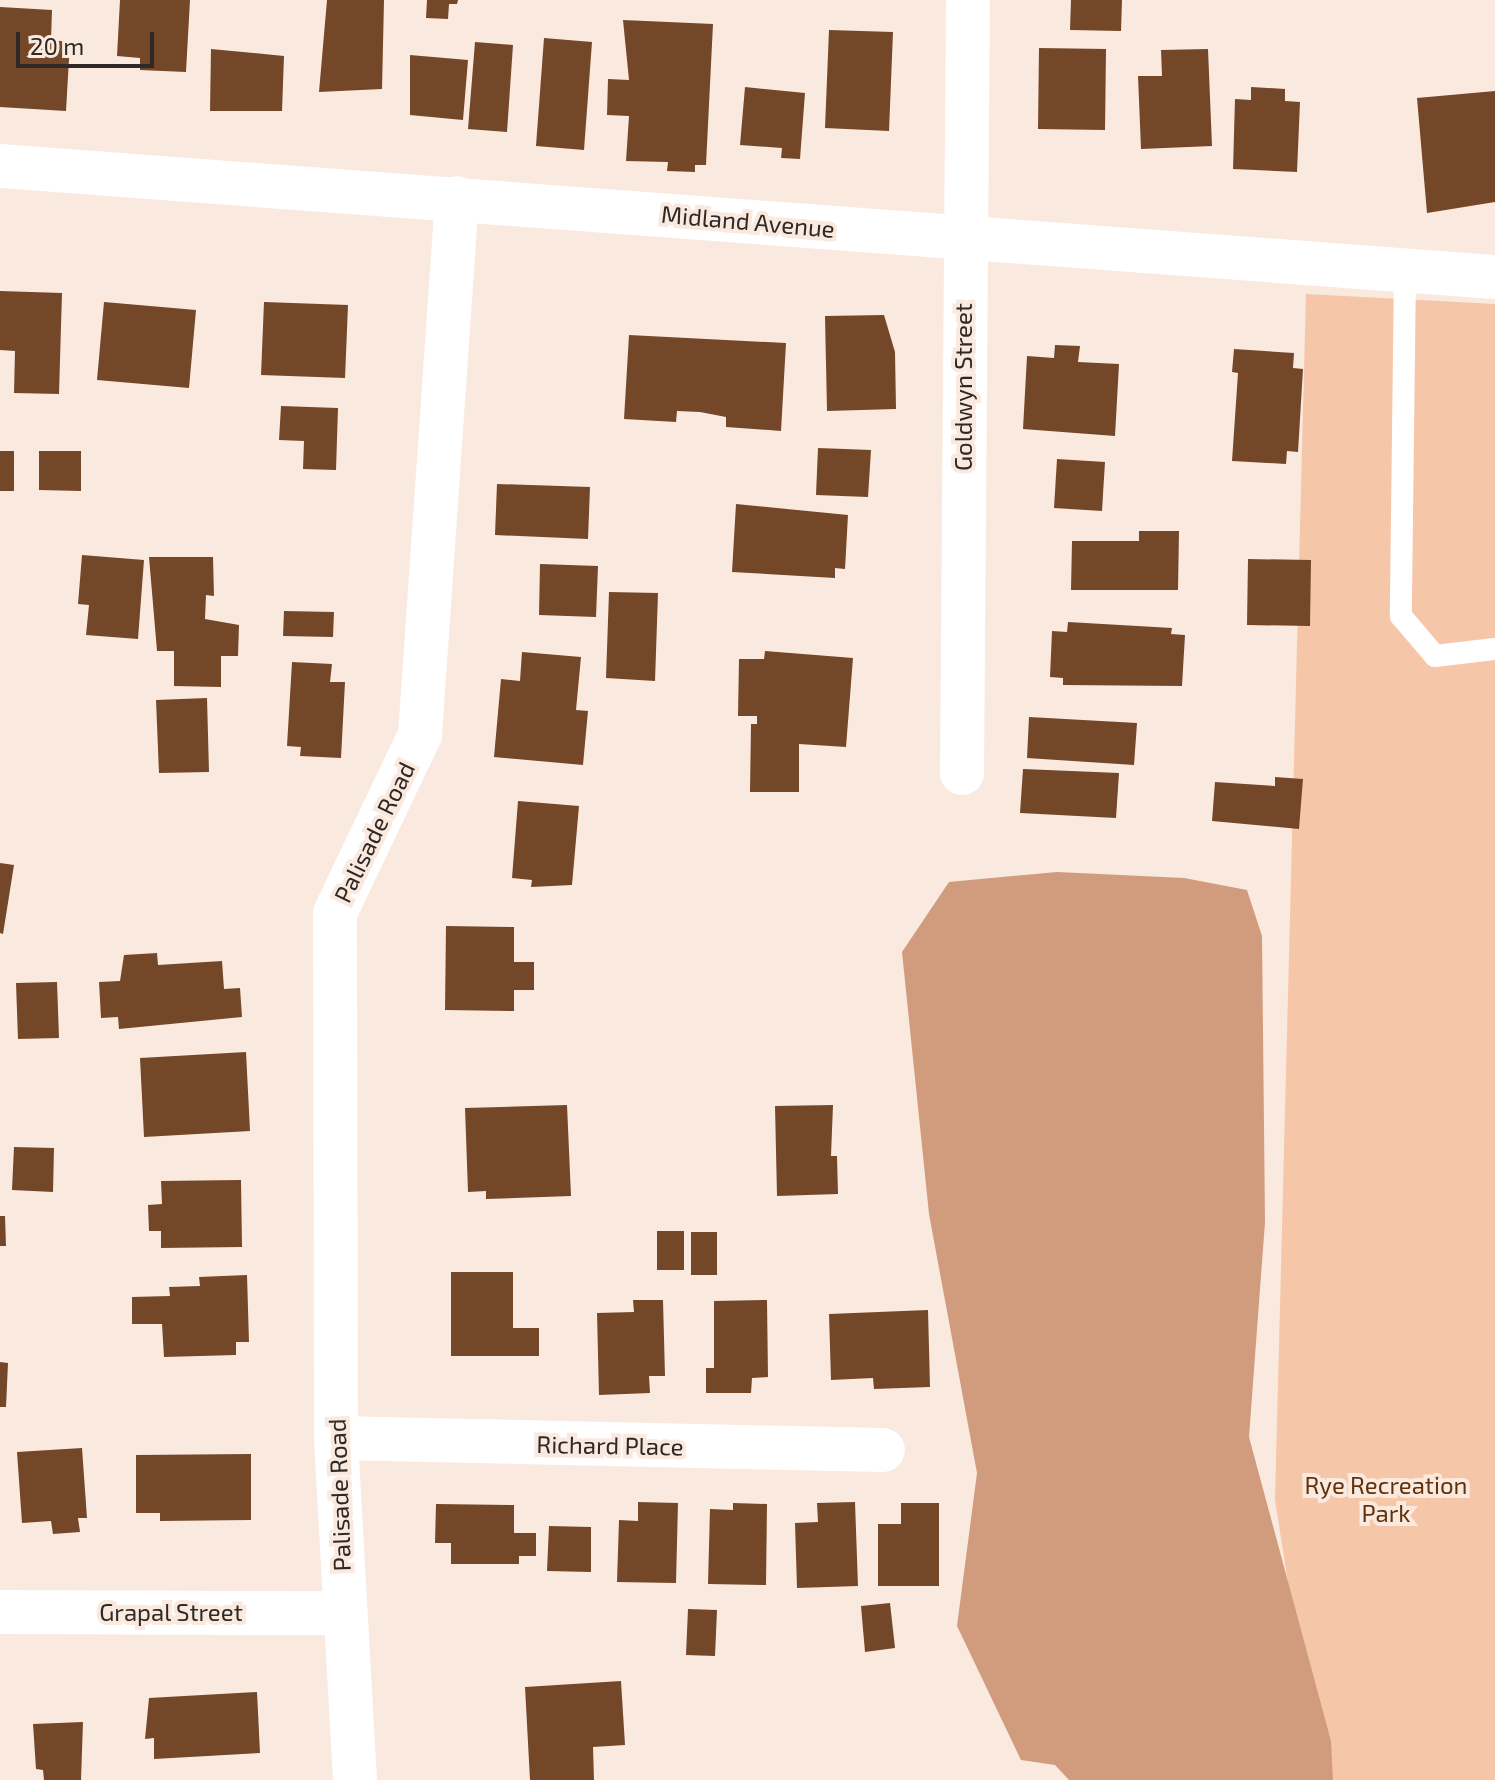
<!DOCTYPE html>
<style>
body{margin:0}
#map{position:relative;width:1495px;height:1780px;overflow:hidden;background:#fae9de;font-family:"Exo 2",sans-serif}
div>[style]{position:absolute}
.green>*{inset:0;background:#f6c6a8}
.forest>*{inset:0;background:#d09c7d}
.building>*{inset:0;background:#744729}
.service>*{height:22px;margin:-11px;padding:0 11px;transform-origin:11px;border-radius:11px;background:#fff}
.minor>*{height:44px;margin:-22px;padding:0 22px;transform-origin:22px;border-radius:22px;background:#fff}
.tertiary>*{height:44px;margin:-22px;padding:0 22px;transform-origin:22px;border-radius:22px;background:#fff}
span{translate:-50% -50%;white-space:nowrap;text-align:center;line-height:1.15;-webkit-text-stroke:8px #fae9de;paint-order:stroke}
.street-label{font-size:24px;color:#2f2925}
.park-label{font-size:24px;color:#62310c}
.scale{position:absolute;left:16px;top:32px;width:138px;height:36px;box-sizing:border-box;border:4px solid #2f2925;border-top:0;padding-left:10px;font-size:24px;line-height:28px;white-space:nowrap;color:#2f2925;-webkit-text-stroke:6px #fae9de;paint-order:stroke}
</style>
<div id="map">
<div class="green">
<div style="clip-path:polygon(1306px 294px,1495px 304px,1495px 1780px,1319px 1780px,1275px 1500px)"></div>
</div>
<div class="forest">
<div style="clip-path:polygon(1057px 872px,1184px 878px,1247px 890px,1262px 936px,1265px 1222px,1249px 1437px,1331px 1741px,1333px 1780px,1069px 1780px,1055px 1765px,1021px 1760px,957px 1626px,977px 1473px,929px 1214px,902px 952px,949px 882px)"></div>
</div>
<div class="building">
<div style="clip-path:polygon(120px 0,190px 0,186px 72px,140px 70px,140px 58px,117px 56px)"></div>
<div style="clip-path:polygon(327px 0,384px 0,382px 89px,319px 92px)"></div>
<div style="clip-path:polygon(427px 0,458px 0,457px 4px,449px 4px,448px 19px,426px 18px)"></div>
<div style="clip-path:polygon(1071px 0,1122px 0,1121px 31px,1070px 30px)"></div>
<div style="clip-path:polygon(0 7px,52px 10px,51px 40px,70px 42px,66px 111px,0 107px)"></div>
<div style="clip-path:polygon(623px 20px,713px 24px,706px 165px,695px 165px,695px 172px,667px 171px,668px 162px,626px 161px,629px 116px,607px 115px,608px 79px,629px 80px)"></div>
<div style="clip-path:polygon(829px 30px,893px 32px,889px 131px,825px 128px)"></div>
<div style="clip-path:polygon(544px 38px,592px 42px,584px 150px,536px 146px)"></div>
<div style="clip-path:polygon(475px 42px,513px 45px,507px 132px,468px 129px)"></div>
<div style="clip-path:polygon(1039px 48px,1106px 49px,1105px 130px,1038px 129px)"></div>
<div style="clip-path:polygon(211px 49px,284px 56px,282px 111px,210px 111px)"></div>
<div style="clip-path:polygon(1208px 49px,1212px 146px,1141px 149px,1138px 76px,1162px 76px,1161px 50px)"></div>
<div style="clip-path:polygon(410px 55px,468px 60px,463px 120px,410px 115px)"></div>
<div style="clip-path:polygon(745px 87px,805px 93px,800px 159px,781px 158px,782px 148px,740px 145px)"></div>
<div style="clip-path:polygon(1251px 87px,1285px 89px,1285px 101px,1300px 102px,1297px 172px,1233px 169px,1235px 99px,1251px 100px)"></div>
<div style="clip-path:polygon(1495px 91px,1495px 202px,1427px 213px,1417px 98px)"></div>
<div style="clip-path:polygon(0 291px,62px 293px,59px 394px,14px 393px,15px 351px,0 350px)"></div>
<div style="clip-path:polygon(104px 302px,196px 310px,189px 388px,97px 380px)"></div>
<div style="clip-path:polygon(264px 302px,348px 305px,345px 378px,261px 375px)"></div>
<div style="clip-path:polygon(884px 315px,895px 352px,896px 409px,827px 411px,825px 316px)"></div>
<div style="clip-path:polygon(629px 335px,786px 343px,781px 431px,726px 427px,726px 417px,700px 412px,677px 411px,676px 422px,624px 419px)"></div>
<div style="clip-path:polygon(1055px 345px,1080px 346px,1078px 362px,1119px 364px,1115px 436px,1023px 429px,1027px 356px,1054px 358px)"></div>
<div style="clip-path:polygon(1234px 349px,1294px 353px,1293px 368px,1303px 369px,1298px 452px,1287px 451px,1286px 464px,1232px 461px,1238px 373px,1232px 372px)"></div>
<div style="clip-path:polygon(281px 406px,338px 408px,336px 470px,303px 469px,304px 441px,279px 440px)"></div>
<div style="clip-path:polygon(818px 448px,871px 450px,868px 497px,816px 495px)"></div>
<div style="clip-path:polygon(0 451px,14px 451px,14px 491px,0 491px)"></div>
<div style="clip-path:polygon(39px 451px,81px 451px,81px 491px,39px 490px)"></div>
<div style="clip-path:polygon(1057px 459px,1105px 462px,1102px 511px,1054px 508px)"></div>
<div style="clip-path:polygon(497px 484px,590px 487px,588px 539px,495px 535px)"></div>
<div style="clip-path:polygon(736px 504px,848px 515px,845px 569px,835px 568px,835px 578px,732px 572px)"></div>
<div style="clip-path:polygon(1139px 531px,1179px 531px,1178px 590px,1071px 590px,1072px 541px,1139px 541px)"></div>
<div style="clip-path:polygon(82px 555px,144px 560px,138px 639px,86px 635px,89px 605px,78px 604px)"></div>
<div style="clip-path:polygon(149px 557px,213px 557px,214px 596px,206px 595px,205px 619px,239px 625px,238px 656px,221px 656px,221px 687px,174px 686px,174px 651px,157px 651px)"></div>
<div style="clip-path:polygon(1248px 559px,1311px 560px,1310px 626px,1247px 625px)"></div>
<div style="clip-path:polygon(540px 564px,598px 566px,596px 617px,539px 615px)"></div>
<div style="clip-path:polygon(609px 592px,658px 593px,655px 681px,606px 678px)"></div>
<div style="clip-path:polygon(284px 611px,334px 612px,333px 637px,283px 636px)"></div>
<div style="clip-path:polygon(1068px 622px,1172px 628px,1171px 634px,1185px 635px,1182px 686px,1063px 685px,1063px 678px,1050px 677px,1052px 631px,1067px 632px)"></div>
<div style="clip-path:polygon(765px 651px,853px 658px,846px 747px,799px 744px,799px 792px,750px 792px,751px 724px,757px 724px,757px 716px,738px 716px,739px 659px,764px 659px)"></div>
<div style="clip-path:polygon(522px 652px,581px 657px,576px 710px,588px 711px,583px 765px,494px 757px,501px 679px,520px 681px)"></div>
<div style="clip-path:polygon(292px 662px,332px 664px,330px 682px,345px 682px,341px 758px,300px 756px,301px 747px,287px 746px)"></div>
<div style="clip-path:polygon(207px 698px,209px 772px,159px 773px,156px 700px)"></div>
<div style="clip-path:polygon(1029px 717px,1137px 723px,1134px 765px,1027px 758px)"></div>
<div style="clip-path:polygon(1023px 769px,1119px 773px,1116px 818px,1020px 813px)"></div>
<div style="clip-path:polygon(1275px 777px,1303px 779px,1299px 829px,1212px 821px,1215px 782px,1275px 786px)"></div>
<div style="clip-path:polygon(518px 801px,579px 806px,572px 885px,531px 887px,532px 880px,512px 878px)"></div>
<div style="clip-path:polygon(0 863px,14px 865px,3px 934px,0 933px)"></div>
<div style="clip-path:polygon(446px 926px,514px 927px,514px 962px,534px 962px,534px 990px,514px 990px,514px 1011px,445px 1010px)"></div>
<div style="clip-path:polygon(157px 953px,158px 965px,222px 961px,224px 989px,240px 988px,242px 1017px,119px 1029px,118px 1017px,101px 1018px,99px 982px,120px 981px,124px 955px)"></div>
<div style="clip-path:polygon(57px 982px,59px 1038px,18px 1039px,16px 983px)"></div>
<div style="clip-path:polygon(246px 1052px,250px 1131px,144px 1137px,140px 1058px)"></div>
<div style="clip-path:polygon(567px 1105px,571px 1196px,486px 1199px,486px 1191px,468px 1192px,465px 1108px)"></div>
<div style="clip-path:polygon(833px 1105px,831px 1156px,837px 1156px,838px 1194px,777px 1196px,775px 1106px)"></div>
<div style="clip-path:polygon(14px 1147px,54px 1148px,53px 1192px,12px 1190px)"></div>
<div style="clip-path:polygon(241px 1180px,242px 1247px,161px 1248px,161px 1231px,149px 1231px,148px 1205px,162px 1204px,161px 1181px)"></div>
<div style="clip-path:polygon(0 1216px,5px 1216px,6px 1246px,0 1246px)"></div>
<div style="clip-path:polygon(657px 1231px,684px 1231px,684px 1270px,657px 1270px)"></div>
<div style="clip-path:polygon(691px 1232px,717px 1232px,717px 1275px,691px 1275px)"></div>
<div style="clip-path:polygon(451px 1272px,513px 1272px,513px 1328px,539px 1328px,539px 1356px,451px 1356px)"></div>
<div style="clip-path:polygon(247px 1275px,249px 1342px,236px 1342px,236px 1355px,164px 1357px,162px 1324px,132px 1324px,132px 1297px,170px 1296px,169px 1287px,200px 1286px,199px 1277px)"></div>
<div style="clip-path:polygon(633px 1300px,663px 1300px,665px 1376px,649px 1376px,650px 1393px,599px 1395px,597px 1313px,634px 1312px)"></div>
<div style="clip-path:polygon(767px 1300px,768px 1377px,752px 1378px,751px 1393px,706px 1393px,706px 1368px,714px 1368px,714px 1301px)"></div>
<div style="clip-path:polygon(928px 1310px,930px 1387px,874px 1389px,873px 1378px,831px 1380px,829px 1314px)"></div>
<div style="clip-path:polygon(0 1362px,8px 1363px,6px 1407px,0 1407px)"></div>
<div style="clip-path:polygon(82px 1448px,87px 1518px,78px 1518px,80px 1532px,53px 1534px,51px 1521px,22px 1523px,17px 1452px)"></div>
<div style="clip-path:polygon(251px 1454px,251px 1520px,160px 1521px,160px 1513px,136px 1513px,136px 1455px)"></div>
<div style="clip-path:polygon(638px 1502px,678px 1503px,676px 1583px,617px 1582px,619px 1520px,638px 1521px)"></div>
<div style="clip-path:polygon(855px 1502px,858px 1586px,797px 1588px,795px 1523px,818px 1522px,817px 1503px)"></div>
<div style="clip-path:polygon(733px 1503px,767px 1504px,766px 1585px,708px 1584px,710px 1509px,733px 1510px)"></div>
<div style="clip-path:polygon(901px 1503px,939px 1503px,939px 1586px,878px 1586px,878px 1524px,901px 1524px)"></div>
<div style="clip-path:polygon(436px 1504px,514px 1505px,514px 1533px,536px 1533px,536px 1556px,519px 1556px,519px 1564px,451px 1564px,451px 1543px,435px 1543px)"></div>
<div style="clip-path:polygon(549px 1526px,591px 1527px,591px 1572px,547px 1571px)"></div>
<div style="clip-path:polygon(890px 1603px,895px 1648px,865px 1652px,861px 1606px)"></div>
<div style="clip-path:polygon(688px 1609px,717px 1610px,715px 1656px,686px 1655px)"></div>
<div style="clip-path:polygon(621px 1681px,625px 1745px,593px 1747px,594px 1780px,530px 1780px,525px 1687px)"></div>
<div style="clip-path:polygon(257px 1692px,260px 1753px,154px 1759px,154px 1738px,145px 1739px,149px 1698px)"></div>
<div style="clip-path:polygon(83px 1722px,81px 1780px,44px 1780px,43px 1770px,36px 1769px,33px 1724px)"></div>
</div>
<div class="service">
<div style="left:1405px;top:270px;width:346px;rotate:90.7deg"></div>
<div style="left:1401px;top:616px;width:52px;rotate:49.6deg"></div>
<div style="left:1435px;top:656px;width:60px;rotate:-6.7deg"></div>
</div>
<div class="minor">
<div style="left:962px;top:773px;width:773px;rotate:-89.56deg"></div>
<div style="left:336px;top:1438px;width:547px;rotate:1.26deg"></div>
<div style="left:0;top:1612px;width:342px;rotate:0.2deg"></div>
<div style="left:355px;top:1780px;width:343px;rotate:-93.2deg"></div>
<div style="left:336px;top:1438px;width:525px;rotate:-90.11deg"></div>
<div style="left:335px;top:913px;width:197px;rotate:-64.5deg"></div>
<div style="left:420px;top:735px;width:538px;rotate:-86.06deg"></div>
</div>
<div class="tertiary">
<div style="left:0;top:166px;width:1499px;rotate:4.25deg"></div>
</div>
<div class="street-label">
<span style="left:748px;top:221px;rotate:5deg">Midland Avenue</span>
<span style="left:963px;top:387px;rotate:-90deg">Goldwyn Street</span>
<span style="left:374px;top:832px;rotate:-64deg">Palisade Road</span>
<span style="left:610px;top:1445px;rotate:1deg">Richard Place</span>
<span style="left:339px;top:1495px;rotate:-92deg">Palisade Road</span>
<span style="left:171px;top:1612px">Grapal Street</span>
</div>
<div class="park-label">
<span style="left:1386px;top:1499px">Rye Recreation<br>Park</span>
</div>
<div class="scale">20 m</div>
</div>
